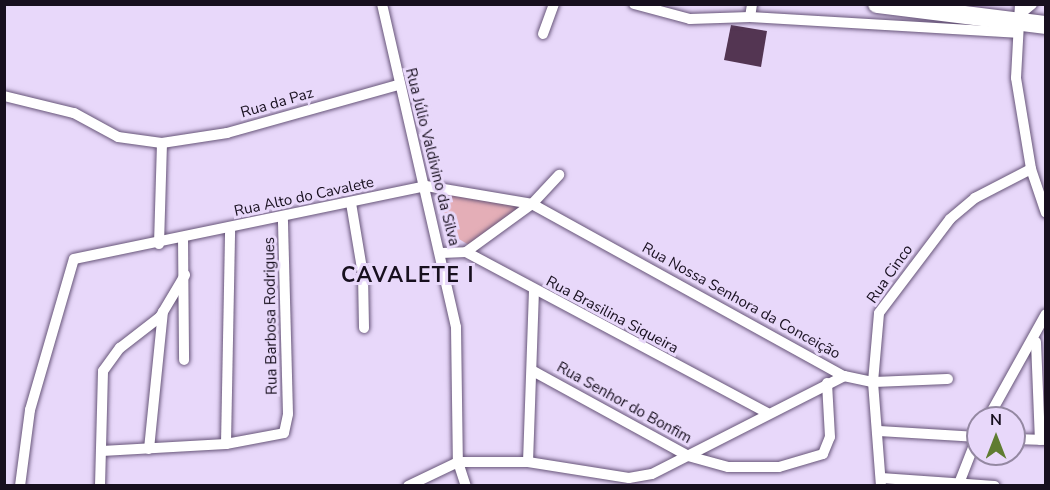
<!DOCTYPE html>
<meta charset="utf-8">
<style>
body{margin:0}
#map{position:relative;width:1050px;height:490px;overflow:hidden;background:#e8d8fa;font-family:"Nunito Sans",sans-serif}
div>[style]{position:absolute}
.green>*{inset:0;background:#e4aeb7}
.building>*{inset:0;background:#533552}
.roads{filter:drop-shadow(0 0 2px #675579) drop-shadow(0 0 2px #675579)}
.minor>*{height:10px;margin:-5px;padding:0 5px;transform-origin:5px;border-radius:5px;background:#fff}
.trunk>*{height:18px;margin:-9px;padding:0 9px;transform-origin:9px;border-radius:9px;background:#fff}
span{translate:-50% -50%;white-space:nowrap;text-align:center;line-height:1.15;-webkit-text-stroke:6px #e8d8fa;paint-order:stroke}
.street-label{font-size:15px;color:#170f1e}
.district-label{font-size:21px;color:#170f1e;font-weight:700;letter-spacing:1.5px}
.frame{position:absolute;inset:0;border:6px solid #170f1e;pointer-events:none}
.north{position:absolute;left:966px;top:406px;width:60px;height:60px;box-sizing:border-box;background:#e8d8fa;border:2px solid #9488a2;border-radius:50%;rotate:0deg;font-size:16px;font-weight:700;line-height:24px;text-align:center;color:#170f1e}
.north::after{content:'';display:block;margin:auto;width:21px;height:27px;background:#5f7c31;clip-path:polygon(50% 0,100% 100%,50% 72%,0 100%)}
</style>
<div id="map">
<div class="green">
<div style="clip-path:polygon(437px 192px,523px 207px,469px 245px,447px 232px)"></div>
</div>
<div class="building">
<div style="clip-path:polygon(731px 25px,767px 31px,761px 67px,724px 60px)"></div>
</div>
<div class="roads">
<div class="minor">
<div style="left:382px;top:4px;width:331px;rotate:77.1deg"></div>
<div style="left:456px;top:327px;width:135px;rotate:89.2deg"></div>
<div style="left:458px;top:462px;width:25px;rotate:72deg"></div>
<div style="left:634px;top:4px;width:58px;rotate:15deg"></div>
<div style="left:690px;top:19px;width:60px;rotate:-1.9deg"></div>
<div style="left:750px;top:17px;width:267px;rotate:3.4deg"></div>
<div style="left:1020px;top:4px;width:74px;rotate:93.1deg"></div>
<div style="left:1016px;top:78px;width:92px;rotate:80.6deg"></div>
<div style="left:1031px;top:169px;width:46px;rotate:71.2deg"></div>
<div style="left:1019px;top:15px;width:17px;rotate:-40deg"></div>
<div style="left:750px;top:17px;width:13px;rotate:-81deg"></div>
<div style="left:543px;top:34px;width:32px;rotate:-70deg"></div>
<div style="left:4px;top:96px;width:72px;rotate:13.7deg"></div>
<div style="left:74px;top:113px;width:50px;rotate:28.6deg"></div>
<div style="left:118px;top:137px;width:44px;rotate:7.8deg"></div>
<div style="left:162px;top:143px;width:66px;rotate:-8.7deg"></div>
<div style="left:227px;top:133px;width:178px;rotate:-15.7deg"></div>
<div style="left:351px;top:203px;width:73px;rotate:80.5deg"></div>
<div style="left:363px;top:275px;width:53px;rotate:88.9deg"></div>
<div style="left:183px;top:237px;width:123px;rotate:89.5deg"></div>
<div style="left:159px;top:244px;width:101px;rotate:-88.3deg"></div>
<div style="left:466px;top:252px;width:82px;rotate:-36deg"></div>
<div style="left:532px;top:204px;width:40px;rotate:-47deg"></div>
<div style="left:441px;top:253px;width:25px;rotate:-2deg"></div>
<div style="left:466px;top:252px;width:341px;rotate:28.1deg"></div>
<div style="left:1036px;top:342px;width:98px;rotate:87.7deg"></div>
<div style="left:533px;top:371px;width:177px;rotate:28.7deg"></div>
<div style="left:688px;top:456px;width:41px;rotate:15.4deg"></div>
<div style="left:728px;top:467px;width:51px"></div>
<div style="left:779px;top:467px;width:46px;rotate:-16.5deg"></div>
<div style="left:823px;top:454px;width:18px;rotate:-68deg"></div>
<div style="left:830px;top:437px;width:54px;rotate:-93.2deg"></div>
<div style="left:988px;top:418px;width:119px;rotate:-60.9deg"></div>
<div style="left:879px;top:431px;width:99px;rotate:3.5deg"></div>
<div style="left:1014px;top:439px;width:32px;rotate:2deg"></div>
<div style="left:226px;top:444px;width:216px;rotate:-88.9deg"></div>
<div style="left:149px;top:449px;width:138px;rotate:-84.2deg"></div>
<div style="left:102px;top:451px;width:124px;rotate:-3.2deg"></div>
<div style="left:226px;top:444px;width:59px;rotate:-10.7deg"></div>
<div style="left:284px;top:433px;width:19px;rotate:-78deg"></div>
<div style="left:288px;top:414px;width:196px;rotate:-91.5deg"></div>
<div style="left:528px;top:462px;width:171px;rotate:-88deg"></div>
<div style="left:881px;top:478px;width:114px;rotate:4deg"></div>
<div style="left:20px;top:486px;width:77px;rotate:-82.5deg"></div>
<div style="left:30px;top:410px;width:157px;rotate:-73.8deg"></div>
<div style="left:74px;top:259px;width:359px;rotate:-11.7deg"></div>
<div style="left:426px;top:186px;width:108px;rotate:9.6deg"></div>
<div style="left:532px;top:204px;width:356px;rotate:28.9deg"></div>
<div style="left:844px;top:376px;width:30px;rotate:12deg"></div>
<div style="left:873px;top:382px;width:75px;rotate:-2.3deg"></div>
<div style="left:100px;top:486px;width:115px;rotate:-88.5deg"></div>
<div style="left:103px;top:371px;width:29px;rotate:-54deg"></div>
<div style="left:120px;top:348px;width:51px;rotate:-37.8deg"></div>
<div style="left:160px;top:317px;width:49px;rotate:-59.2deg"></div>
<div style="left:408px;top:486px;width:55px;rotate:-25.6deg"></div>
<div style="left:458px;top:462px;width:70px"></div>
<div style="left:528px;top:462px;width:102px;rotate:9deg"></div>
<div style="left:629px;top:478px;width:23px;rotate:-10deg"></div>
<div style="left:652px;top:474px;width:216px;rotate:-27deg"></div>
<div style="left:881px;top:486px;width:104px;rotate:-94.4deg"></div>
<div style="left:873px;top:382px;width:69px;rotate:-85deg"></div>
<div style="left:879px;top:313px;width:118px;rotate:-52.9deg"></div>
<div style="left:950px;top:219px;width:33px;rotate:-40deg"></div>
<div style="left:975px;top:198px;width:63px;rotate:-27.4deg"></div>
<div style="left:958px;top:486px;width:55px;rotate:-68.6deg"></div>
</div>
<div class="trunk">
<div style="left:877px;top:4px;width:170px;rotate:7.1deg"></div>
</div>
</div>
<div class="street-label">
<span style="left:277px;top:103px;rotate:-16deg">Rua da Paz</span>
<span style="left:432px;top:157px;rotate:76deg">Rua Júlio Valdivino da Silva</span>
<span style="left:304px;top:197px;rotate:-12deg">Rua Alto do Cavalete</span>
<span style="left:890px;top:274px;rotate:-55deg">Rua Cinco</span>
<span style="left:741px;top:301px;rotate:29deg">Rua Nossa Senhora da Conceição</span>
<span style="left:612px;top:315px;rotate:28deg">Rua Brasilina Siqueira</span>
<span style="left:271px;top:316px;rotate:-91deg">Rua Barbosa Rodrigues</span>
<span style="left:624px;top:403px;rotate:29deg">Rua Senhor do Bonfim</span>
</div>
<div class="district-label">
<span style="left:408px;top:275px">CAVALETE I</span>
</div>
<div class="frame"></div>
<div class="north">N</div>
</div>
